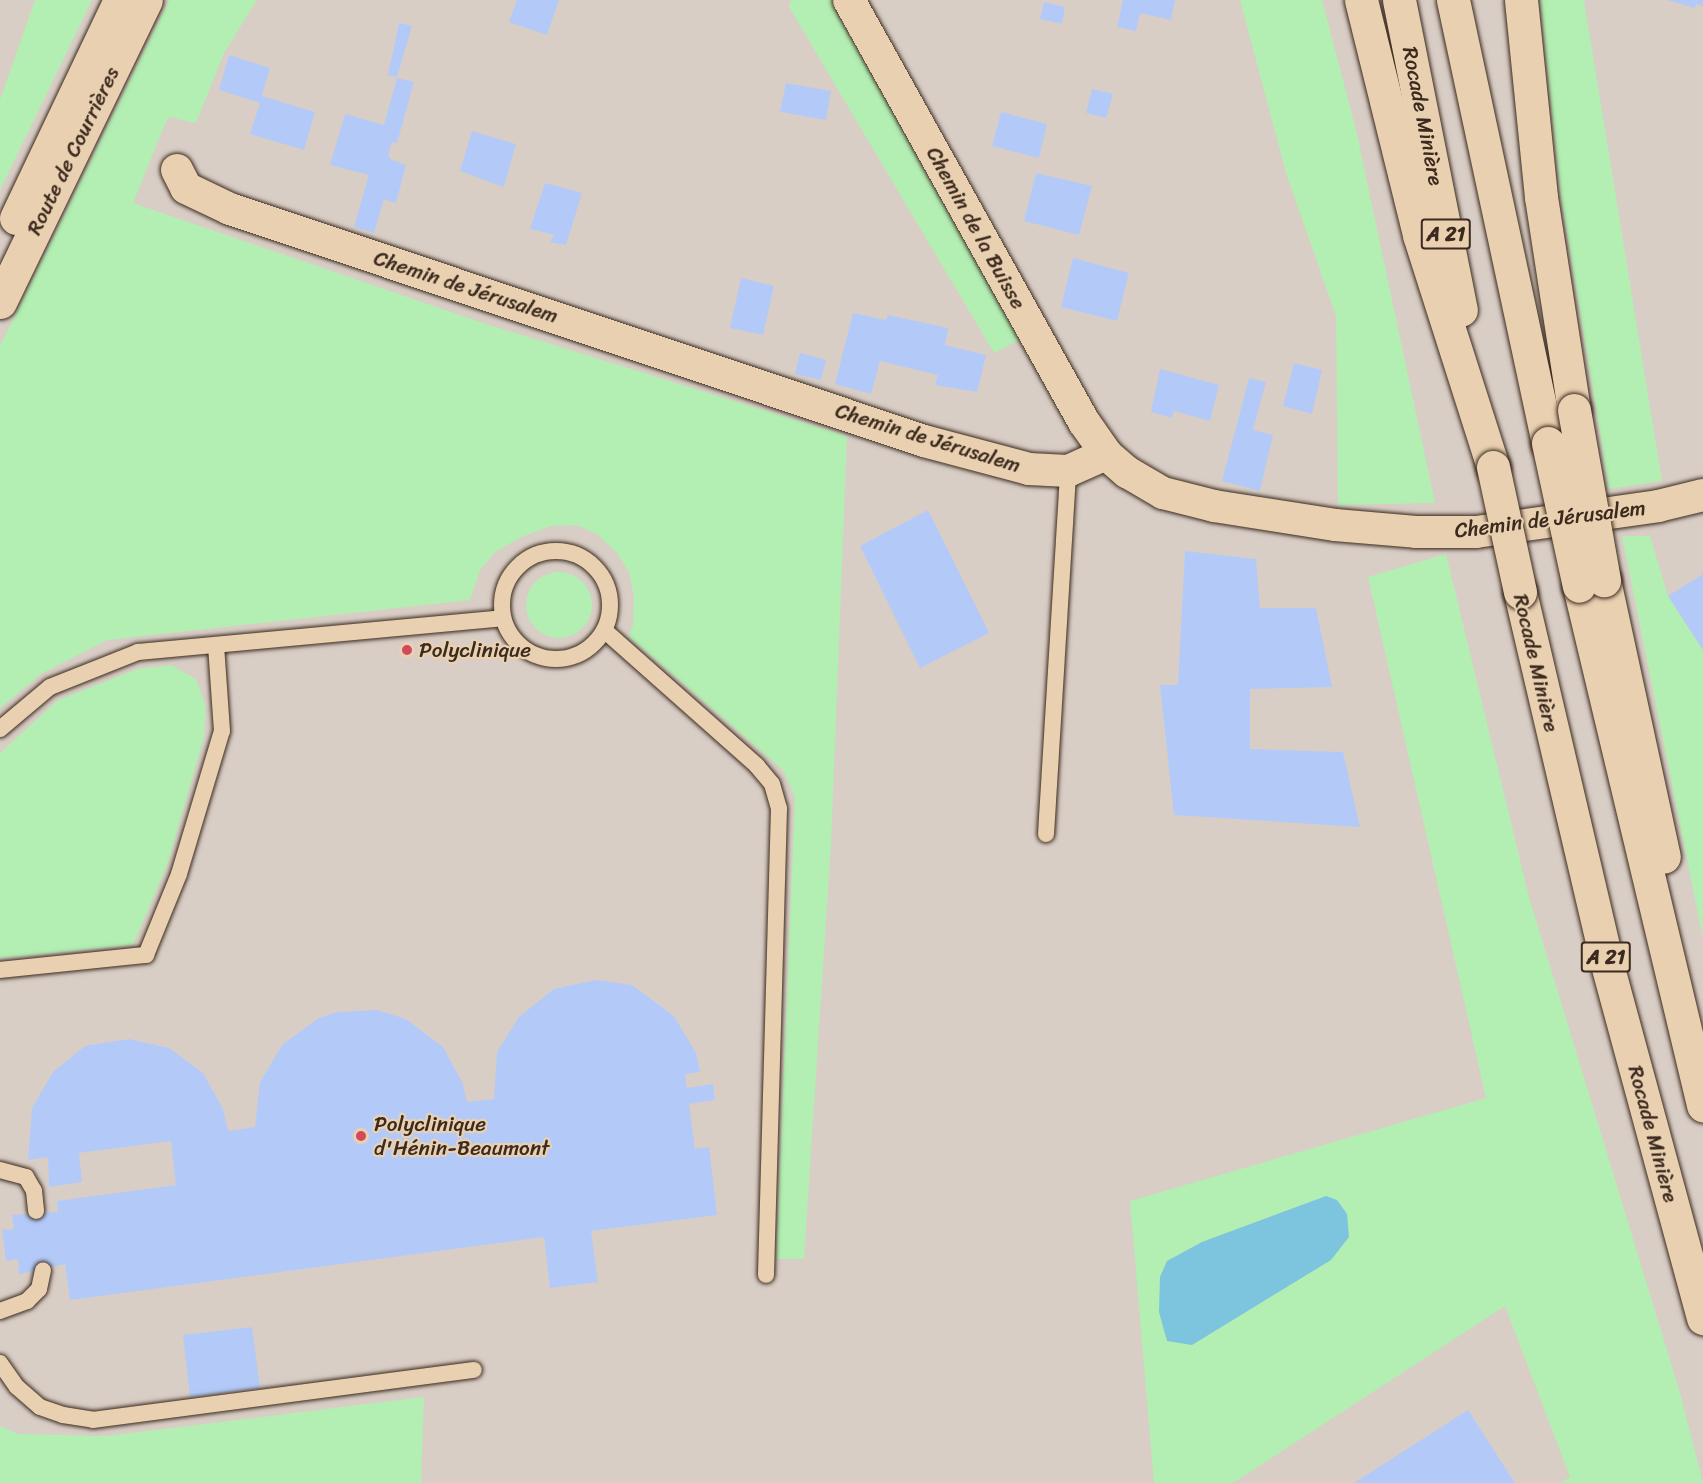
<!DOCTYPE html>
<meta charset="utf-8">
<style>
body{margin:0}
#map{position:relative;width:1703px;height:1483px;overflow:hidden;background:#d9cec6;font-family:Sriracha,sans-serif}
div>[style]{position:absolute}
.green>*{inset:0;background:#b3eeb3}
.round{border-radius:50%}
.water>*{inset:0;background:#7dc4de}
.building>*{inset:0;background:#b3caf8}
.roads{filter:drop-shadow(0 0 2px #3b2a1e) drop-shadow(0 0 2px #3b2a1e)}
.lane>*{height:16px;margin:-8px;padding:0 8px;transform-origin:8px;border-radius:8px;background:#e9d0b1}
.lane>.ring{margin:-8px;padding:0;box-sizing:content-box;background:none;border:16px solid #e9d0b1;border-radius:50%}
.street>*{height:32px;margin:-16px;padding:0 16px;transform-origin:16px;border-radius:16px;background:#e9d0b1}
.secondary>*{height:33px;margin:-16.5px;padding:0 16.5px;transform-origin:16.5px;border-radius:16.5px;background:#e9d0b1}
.highway>*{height:33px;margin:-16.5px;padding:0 16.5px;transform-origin:16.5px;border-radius:16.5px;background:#e9d0b1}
.bridges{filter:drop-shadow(0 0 2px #3b2a1e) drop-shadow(0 0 2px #3b2a1e)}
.highway-bridge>*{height:33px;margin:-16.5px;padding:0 16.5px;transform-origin:16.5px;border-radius:16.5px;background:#e9d0b1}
.dots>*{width:16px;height:16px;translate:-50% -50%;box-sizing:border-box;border:3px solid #e9d0b1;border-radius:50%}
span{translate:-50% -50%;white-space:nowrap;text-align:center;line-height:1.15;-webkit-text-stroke:4.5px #e9d0b1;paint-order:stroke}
.shield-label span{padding:2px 4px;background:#e9d0b1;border:2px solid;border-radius:4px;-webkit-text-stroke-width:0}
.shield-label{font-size:20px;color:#3b2a1e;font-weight:700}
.street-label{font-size:21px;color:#3b2a1e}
.poi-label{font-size:21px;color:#3b2a1e}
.left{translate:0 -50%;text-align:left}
</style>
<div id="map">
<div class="green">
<div style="clip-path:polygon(35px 0,92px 0,0 190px,0 100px)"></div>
<div style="clip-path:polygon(169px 0,257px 0,224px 53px,196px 123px,168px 117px,133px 203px,486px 324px,847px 436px,831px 844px,804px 1259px,776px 1259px,795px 797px,783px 770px,628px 636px,633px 626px,634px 597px,629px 572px,617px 553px,597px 534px,576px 525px,551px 526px,521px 537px,495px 552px,480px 570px,470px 600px,107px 640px,41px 674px,0 708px,0 346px)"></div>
<div style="clip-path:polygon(791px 0,831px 0,1022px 338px,994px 353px,789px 7px)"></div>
<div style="clip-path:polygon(1240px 0,1322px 0,1356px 130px,1435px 503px,1338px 505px,1336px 316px,1286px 173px)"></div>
<div style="clip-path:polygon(1540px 0,1584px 0,1662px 481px,1609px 489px,1560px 191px)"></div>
<div style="clip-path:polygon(1622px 536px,1650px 536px,1668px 596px,1703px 650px,1703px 939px)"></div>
<div style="clip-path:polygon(1446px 554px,1529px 897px,1680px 1393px,1703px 1483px,1560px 1483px,1570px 1477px,1505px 1306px,1233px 1483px,1154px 1483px,1130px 1201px,1486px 1098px,1368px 577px)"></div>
<div class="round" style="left:526px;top:572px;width:66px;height:66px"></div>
<div style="clip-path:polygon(171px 665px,196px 679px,206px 706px,204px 737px,168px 863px,133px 945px,0 958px,0 753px,58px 700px,137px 669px)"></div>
<div style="clip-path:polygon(424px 1397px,421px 1483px,0 1483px,0 1426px,18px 1434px,107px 1436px)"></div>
</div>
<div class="water">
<div style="clip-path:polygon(1326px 1196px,1337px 1200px,1347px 1214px,1349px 1237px,1331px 1260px,1192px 1345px,1167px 1341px,1159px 1312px,1160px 1277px,1167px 1261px,1202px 1242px)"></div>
</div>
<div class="building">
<div style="clip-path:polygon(517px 0,559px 0,547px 35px,509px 22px)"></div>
<div style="clip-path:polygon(1123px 0,1175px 0,1171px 20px,1140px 13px,1136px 31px,1117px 27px)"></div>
<div style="clip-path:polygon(1667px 0,1703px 0,1703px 6px,1696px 4px,1695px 8px)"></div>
<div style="clip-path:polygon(1044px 2px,1065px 7px,1062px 24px,1040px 19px)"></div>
<div style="clip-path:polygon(399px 23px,412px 26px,397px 77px,388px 75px)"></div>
<div style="clip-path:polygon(229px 55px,270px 68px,262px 96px,315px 112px,304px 150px,250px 134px,260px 103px,219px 90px)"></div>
<div style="clip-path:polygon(397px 78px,414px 82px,397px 143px,392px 142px,388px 155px,392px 160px,406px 165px,396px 203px,384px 199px,374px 233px,354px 227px,369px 175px,330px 165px,345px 114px,384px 125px)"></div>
<div style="clip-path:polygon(786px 83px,831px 91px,826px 120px,780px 112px)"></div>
<div style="clip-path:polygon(1092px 89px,1113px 94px,1106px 118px,1086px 113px)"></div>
<div style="clip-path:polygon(1001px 112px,1047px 124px,1039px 158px,992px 146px)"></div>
<div style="clip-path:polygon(472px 131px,516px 144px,504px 187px,460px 171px)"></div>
<div style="clip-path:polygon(1036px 173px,1092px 186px,1079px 235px,1024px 221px)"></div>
<div style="clip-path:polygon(545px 183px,582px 193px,566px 245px,550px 242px,554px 235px,530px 229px)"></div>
<div style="clip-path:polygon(1073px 258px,1129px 273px,1117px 321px,1061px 307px)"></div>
<div style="clip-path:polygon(741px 278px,774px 286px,763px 335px,730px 328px)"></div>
<div style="clip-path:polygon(853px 313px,886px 320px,888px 315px,948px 328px,945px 345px,986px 355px,977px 392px,935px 385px,938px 375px,880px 361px,871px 394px,835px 384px)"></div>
<div style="clip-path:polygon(800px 353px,826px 360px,821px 380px,795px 374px)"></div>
<div style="clip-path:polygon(1294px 363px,1322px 370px,1312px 414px,1283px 406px)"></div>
<div style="clip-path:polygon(1160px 369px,1219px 385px,1210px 421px,1174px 411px,1172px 418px,1151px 412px)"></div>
<div style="clip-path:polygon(1249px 378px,1266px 382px,1253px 430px,1273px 435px,1260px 491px,1222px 481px)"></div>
<div style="clip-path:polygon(928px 510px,989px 633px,920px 668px,860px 546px)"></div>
<div style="clip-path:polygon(1185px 551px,1256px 559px,1260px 608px,1316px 608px,1332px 687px,1250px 689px,1250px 749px,1343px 752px,1360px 827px,1174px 815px,1160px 685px,1178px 685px)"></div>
<div style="clip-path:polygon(1703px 574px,1703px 650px,1668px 596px)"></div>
<div style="clip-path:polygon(596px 980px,632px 985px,674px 1016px,696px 1053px,700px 1072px,685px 1074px,687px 1088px,713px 1084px,715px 1100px,689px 1104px,695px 1149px,709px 1147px,717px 1215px,591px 1231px,598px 1282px,550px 1288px,544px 1237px,70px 1300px,65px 1264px,19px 1274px,18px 1259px,6px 1261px,2px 1230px,14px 1229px,12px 1215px,58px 1212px,57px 1201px,176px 1185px,171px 1141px,79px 1153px,82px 1182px,49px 1187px,48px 1157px,28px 1160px,32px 1108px,53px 1072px,85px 1046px,129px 1039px,169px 1048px,203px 1073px,223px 1109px,228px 1131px,255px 1127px,260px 1082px,283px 1044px,319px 1018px,337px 1012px,377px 1010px,406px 1019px,443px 1047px,463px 1084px,467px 1102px,494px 1099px,497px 1052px,519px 1017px,554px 989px)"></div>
<div style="clip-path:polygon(252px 1327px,260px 1388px,190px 1397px,183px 1335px)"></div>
<div style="clip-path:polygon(1468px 1410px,1515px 1483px,1354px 1483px)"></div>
</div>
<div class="roads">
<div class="lane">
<div class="ring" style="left:502px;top:551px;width:92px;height:92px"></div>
<div style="left:604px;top:630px;width:205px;rotate:41.6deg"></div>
<div style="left:757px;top:766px;width:23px;rotate:50deg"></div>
<div style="left:772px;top:784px;width:26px;rotate:74deg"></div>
<div style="left:779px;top:809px;width:466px;rotate:91.6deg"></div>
<div style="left:0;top:729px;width:65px;rotate:-40deg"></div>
<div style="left:50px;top:687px;width:95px;rotate:-21.7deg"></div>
<div style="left:138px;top:652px;width:366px;rotate:-5.3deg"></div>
<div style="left:1046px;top:834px;width:364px;rotate:-86.5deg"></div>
<div style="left:0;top:970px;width:147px;rotate:-5.9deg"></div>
<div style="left:146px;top:955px;width:87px;rotate:-67.8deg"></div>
<div style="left:179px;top:874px;width:149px;rotate:-73.3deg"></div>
<div style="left:222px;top:731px;width:86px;rotate:-94deg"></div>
<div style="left:0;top:1170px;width:27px;rotate:15deg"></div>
<div style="left:26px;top:1177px;width:16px;rotate:60deg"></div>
<div style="left:34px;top:1191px;width:20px;rotate:84deg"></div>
<div style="left:0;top:1311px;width:29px;rotate:-20deg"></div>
<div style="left:27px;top:1301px;width:17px;rotate:-45deg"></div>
<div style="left:39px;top:1289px;width:19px;rotate:-78deg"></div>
<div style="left:0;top:1363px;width:29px;rotate:55deg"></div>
<div style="left:17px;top:1387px;width:30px;rotate:41deg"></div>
<div style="left:40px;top:1407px;width:24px;rotate:19deg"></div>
<div style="left:63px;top:1415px;width:30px;rotate:9deg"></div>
<div style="left:93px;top:1420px;width:384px;rotate:-7.5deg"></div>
</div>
<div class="street">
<div style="left:849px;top:0;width:483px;rotate:60.9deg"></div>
<div style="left:1084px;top:422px;width:39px;rotate:55deg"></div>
<div style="left:1106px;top:454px;width:28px;rotate:41deg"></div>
<div style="left:1127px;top:472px;width:42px;rotate:30.3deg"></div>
<div style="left:1163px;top:493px;width:53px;rotate:14.3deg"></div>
<div style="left:1214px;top:506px;width:122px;rotate:8.9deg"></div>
<div style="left:1335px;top:525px;width:81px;rotate:4.9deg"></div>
<div style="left:1416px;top:532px;width:60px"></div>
<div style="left:1476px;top:532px;width:184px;rotate:-8.1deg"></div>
<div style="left:1658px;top:506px;width:46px;rotate:-13.7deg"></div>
<div style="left:177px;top:170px;width:20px;rotate:63deg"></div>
<div style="left:186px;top:188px;width:49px;rotate:25.5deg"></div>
<div style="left:230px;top:209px;width:732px;rotate:18.48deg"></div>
<div style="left:924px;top:441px;width:109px;rotate:14.9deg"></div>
<div style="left:1029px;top:469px;width:39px;rotate:3deg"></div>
<div style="left:1068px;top:471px;width:42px;rotate:-24.1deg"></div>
</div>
<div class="secondary">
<div style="left:16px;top:218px;width:242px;rotate:-64.5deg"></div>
<div style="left:0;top:302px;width:335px;rotate:-64.2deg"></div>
</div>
<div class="highway">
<div style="left:1361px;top:0;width:242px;rotate:76.1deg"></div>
<div style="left:1419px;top:235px;width:244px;rotate:72.3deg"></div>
<div style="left:1399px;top:0;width:316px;rotate:78.7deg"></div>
<div style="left:1453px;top:0;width:453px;rotate:77.9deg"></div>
<div style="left:1521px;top:0;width:198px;rotate:84.2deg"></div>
<div style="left:1541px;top:197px;width:216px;rotate:81.2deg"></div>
<div style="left:1604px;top:580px;width:283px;rotate:77.8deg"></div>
<div style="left:1579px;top:586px;width:534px;rotate:76.56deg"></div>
<div style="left:1520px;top:592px;width:386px;rotate:76.8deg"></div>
<div style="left:1608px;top:968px;width:363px;rotate:74.8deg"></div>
</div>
</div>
<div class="bridges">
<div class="highway-bridge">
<div style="left:1574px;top:410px;width:173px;rotate:80deg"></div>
<div style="left:1548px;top:443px;width:146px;rotate:77.8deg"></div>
<div style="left:1493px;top:467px;width:128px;rotate:77.8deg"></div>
</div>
</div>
<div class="dots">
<div style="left:407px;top:650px;background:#d1495b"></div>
<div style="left:361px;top:1136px;background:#d1495b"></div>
</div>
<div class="shield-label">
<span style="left:1446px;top:234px">A 21</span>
<span style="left:1606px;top:957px">A 21</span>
</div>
<div class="street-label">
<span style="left:1423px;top:116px;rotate:79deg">Rocade Minière</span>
<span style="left:73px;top:151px;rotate:-64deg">Route de Courrières</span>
<span style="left:976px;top:228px;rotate:61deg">Chemin de la Buisse</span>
<span style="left:466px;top:287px;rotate:18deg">Chemin de Jérusalem</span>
<span style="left:928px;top:438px;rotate:17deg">Chemin de Jérusalem</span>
<span style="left:1550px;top:519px;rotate:-7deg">Chemin de Jérusalem</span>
<span style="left:1536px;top:663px;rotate:77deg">Rocade Minière</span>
<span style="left:1653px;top:1134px;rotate:75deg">Rocade Minière</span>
</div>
<div class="poi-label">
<span class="left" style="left:419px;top:650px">Polyclinique</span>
<span class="left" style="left:374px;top:1136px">Polyclinique<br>d'Hénin-Beaumont</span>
</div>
</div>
